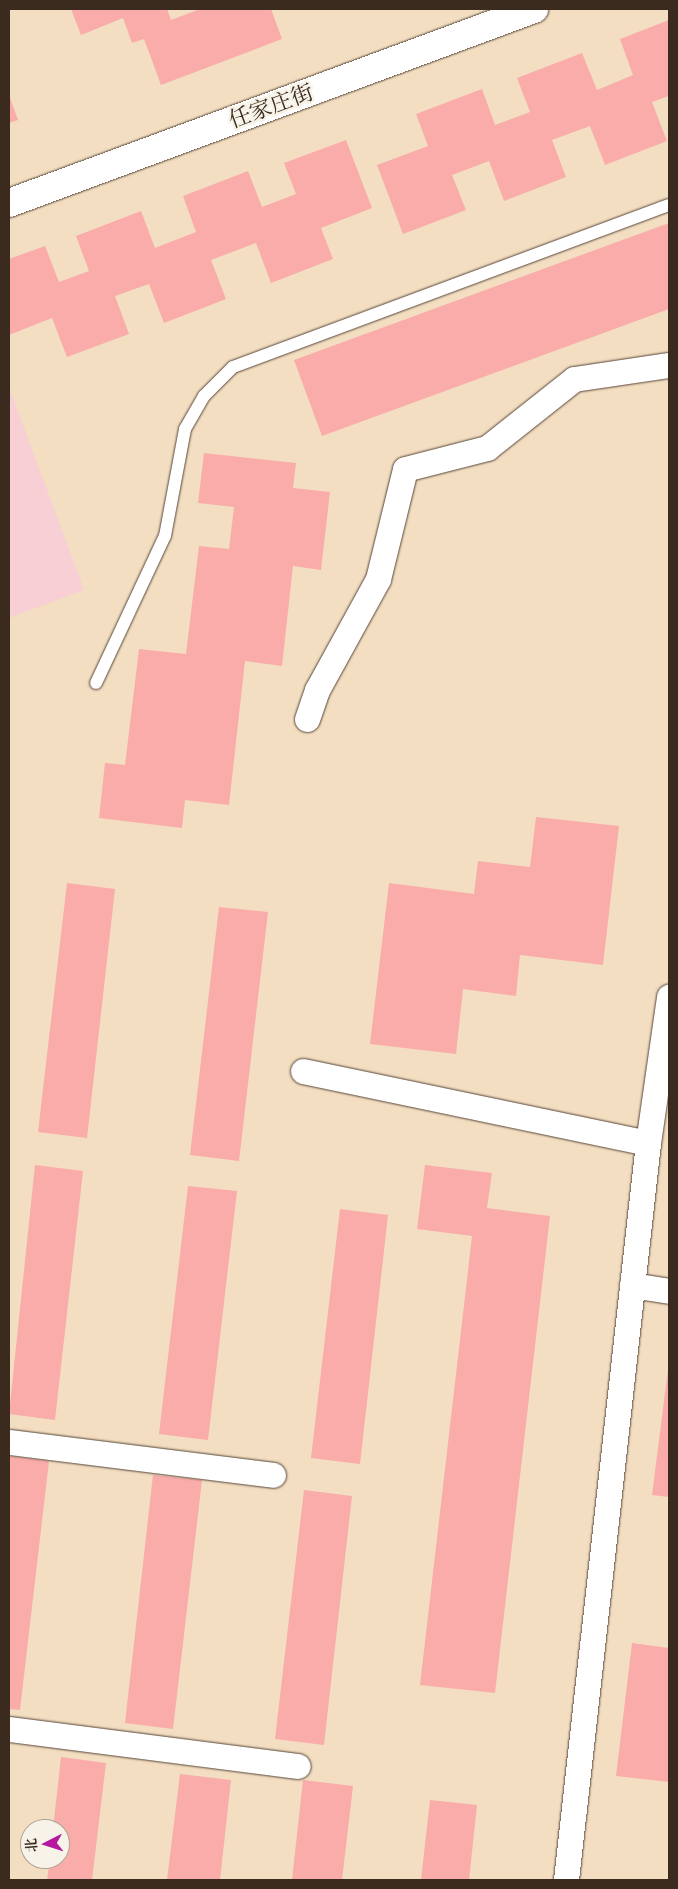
<!DOCTYPE html>
<meta charset="utf-8">
<style>
body{margin:0}
#map{position:relative;width:678px;height:1889px;overflow:hidden;background:#f3dec2;font-family:"EB Garamond","Noto Serif SC",serif}
div>[style]{position:absolute}
.built>*{inset:0;background:#f7cfd4}
.building>*{inset:0;background:#f9acaa}
.roads{filter:drop-shadow(0 0 1px #574537) drop-shadow(0 0 1px #574537)}
.lane>*{height:12px;margin:-6px;padding:0 6px;transform-origin:6px;border-radius:6px;background:#fff}
.street>*{height:25px;margin:-12.5px;padding:0 12.5px;transform-origin:12.5px;border-radius:12.5px;background:#fff}
.secondary>*{height:28px;margin:-14px;padding:0 14px;transform-origin:14px;border-radius:14px;background:#fff}
span{translate:-50% -50%;white-space:nowrap;text-align:center;line-height:1.15;-webkit-text-stroke:5px #f7f3e8;paint-order:stroke}
.street-label{font-size:22px;color:#3b2a1e}
.frame{position:absolute;inset:0;border:10px solid #3b2a1e;pointer-events:none}
.north{position:absolute;left:20px;top:1819px;width:50px;height:50px;box-sizing:border-box;background:#f7f3e8;border:1px solid #aca397;border-radius:50%;rotate:265deg;font-size:14px;font-weight:700;line-height:20px;text-align:center;color:#3b2a1e}
.north::after{content:'';display:block;margin:auto;width:18px;height:22px;background:#b5179e;clip-path:polygon(50% 0,100% 100%,50% 72%,0 100%)}
</style>
<div id="map">
<div class="built">
<div style="clip-path:polygon(9px 387px,84px 590px,9px 618px)"></div>
</div>
<div class="building">
<div style="clip-path:polygon(71px 9px,167px 9px,171px 20px,200px 9px,271px 9px,282px 39px,161px 85px,144px 39px,132px 43px,123px 18px,81px 35px)"></div>
<div style="clip-path:polygon(669px 20px,669px 96px,652px 102px,667px 141px,605px 165px,590px 126px,552px 140px,566px 177px,504px 201px,489px 161px,452px 175px,466px 210px,403px 234px,377px 165px,428px 146px,416px 114px,482px 89px,495px 125px,530px 112px,517px 78px,582px 53px,597px 90px,633px 75px,620px 39px)"></div>
<div style="clip-path:polygon(9px 95px,18px 120px,9px 123px)"></div>
<div style="clip-path:polygon(346px 140px,372px 208px,321px 228px,333px 259px,271px 283px,256px 243px,211px 260px,226px 299px,164px 323px,149px 284px,115px 296px,129px 334px,67px 357px,52px 318px,9px 335px,9px 259px,45px 246px,59px 282px,89px 271px,76px 236px,141px 211px,155px 248px,196px 232px,183px 196px,248px 171px,262px 207px,296px 194px,284px 163px)"></div>
<div style="clip-path:polygon(669px 223px,669px 309px,322px 436px,294px 360px)"></div>
<div style="clip-path:polygon(204px 453px,296px 463px,293px 488px,330px 492px,321px 570px,293px 566px,282px 666px,245px 661px,229px 805px,185px 800px,182px 828px,99px 818px,105px 763px,125px 765px,139px 649px,186px 654px,199px 546px,229px 549px,234px 507px,198px 503px)"></div>
<div style="clip-path:polygon(536px 817px,619px 826px,603px 965px,520px 955px,516px 996px,463px 989px,456px 1054px,370px 1044px,389px 883px,474px 894px,478px 861px,530px 867px)"></div>
<div style="clip-path:polygon(67px 883px,115px 889px,87px 1138px,38px 1132px)"></div>
<div style="clip-path:polygon(219px 907px,268px 912px,239px 1161px,190px 1155px)"></div>
<div style="clip-path:polygon(35px 1165px,83px 1171px,55px 1420px,9px 1414px)"></div>
<div style="clip-path:polygon(425px 1165px,492px 1173px,487px 1208px,550px 1216px,495px 1693px,420px 1685px,472px 1236px,417px 1229px)"></div>
<div style="clip-path:polygon(188px 1186px,237px 1191px,208px 1440px,159px 1434px)"></div>
<div style="clip-path:polygon(340px 1209px,388px 1215px,360px 1464px,311px 1458px)"></div>
<div style="clip-path:polygon(669px 1362px,669px 1497px,652px 1495px)"></div>
<div style="clip-path:polygon(9px 1456px,49px 1461px,20px 1710px,9px 1709px)"></div>
<div style="clip-path:polygon(153px 1475px,202px 1480px,173px 1729px,125px 1723px)"></div>
<div style="clip-path:polygon(304px 1490px,352px 1496px,324px 1745px,275px 1739px)"></div>
<div style="clip-path:polygon(632px 1643px,669px 1648px,669px 1782px,616px 1776px)"></div>
<div style="clip-path:polygon(61px 1757px,106px 1763px,92px 1880px,47px 1880px,50px 1859px,60px 1859px,60px 1829px,53px 1829px)"></div>
<div style="clip-path:polygon(180px 1774px,231px 1780px,220px 1880px,167px 1880px)"></div>
<div style="clip-path:polygon(303px 1780px,353px 1786px,342px 1880px,292px 1880px)"></div>
<div style="clip-path:polygon(430px 1800px,477px 1805px,469px 1880px,421px 1880px)"></div>
</div>
<div class="roads">
<div class="lane">
<div style="left:96px;top:683px;width:162px;rotate:-64.9deg"></div>
<div style="left:165px;top:536px;width:109px;rotate:-79.4deg"></div>
<div style="left:185px;top:429px;width:38px;rotate:-60deg"></div>
<div style="left:204px;top:396px;width:41px;rotate:-45deg"></div>
<div style="left:233px;top:367px;width:465px;rotate:-20.4deg"></div>
</div>
<div class="street">
<div style="left:307px;top:719px;width:31px;rotate:-71deg"></div>
<div style="left:317px;top:690px;width:127px;rotate:-61.2deg"></div>
<div style="left:378px;top:579px;width:113px;rotate:-76.2deg"></div>
<div style="left:405px;top:469px;width:85px;rotate:-14.4deg"></div>
<div style="left:487px;top:448px;width:111px;rotate:-38.4deg"></div>
<div style="left:574px;top:379px;width:96px;rotate:-8.4deg"></div>
<div style="left:303px;top:1071px;width:352px;rotate:11.8deg"></div>
<div style="left:648px;top:1143px;width:742px;rotate:96.35deg"></div>
<div style="left:648px;top:1143px;width:148px;rotate:-81.8deg"></div>
<div style="left:632px;top:1285px;width:37px;rotate:9deg"></div>
<div style="left:9px;top:1442px;width:266px;rotate:7.1deg"></div>
<div style="left:9px;top:1729px;width:291px;rotate:7.3deg"></div>
</div>
<div class="secondary">
<div style="left:9px;top:203px;width:560px;rotate:-20.28deg"></div>
</div>
</div>
<div class="street-label">
<span style="left:271px;top:106px;rotate:-20deg">任家庄街</span>
</div>
<div class="frame"></div>
<div class="north">北</div>
</div>
